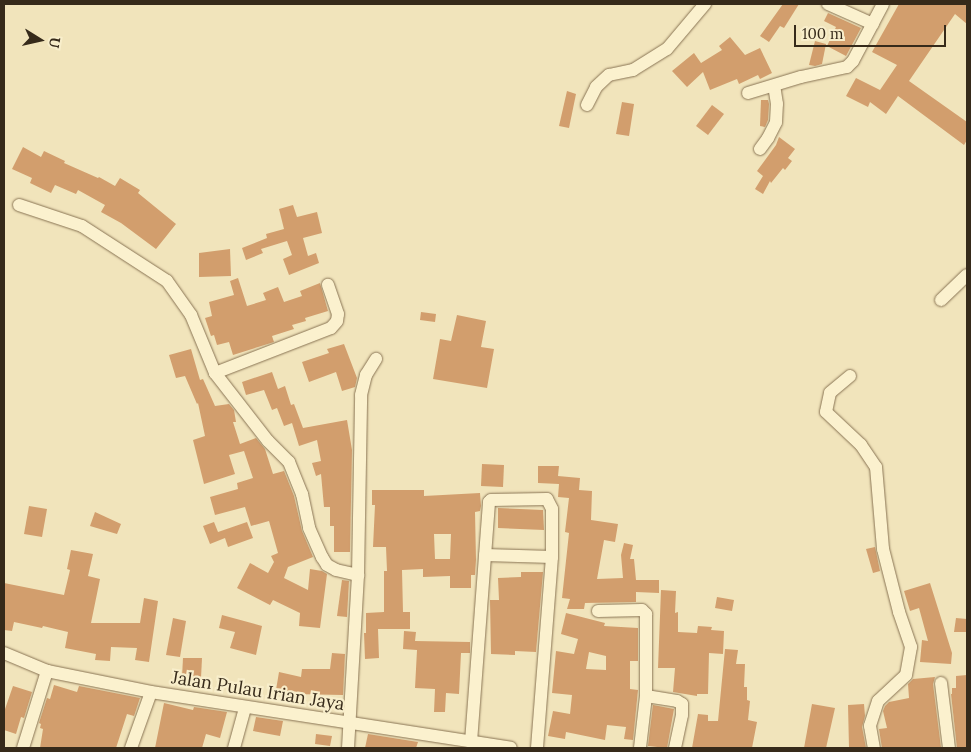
<!DOCTYPE html>
<style>
body{margin:0}
#map{position:relative;width:971px;height:752px;overflow:hidden;background:#f1e4bb;font-family:Lora,serif}
div>[style]{position:absolute}
.building>*{inset:0;background:#d29e6d}
.roads{filter:drop-shadow(0 0 1px #897454) drop-shadow(0 0 1px #897454)}
.minor>*{height:12px;margin:-6px;padding:0 6px;transform-origin:6px;border-radius:6px;background:#fbf1ce}
span{translate:-50% -50%;white-space:nowrap;text-align:center;line-height:1.15;-webkit-text-stroke:4.5px #f8eecb;paint-order:stroke}
.street-label{font-size:18px;color:#362a1a}
.frame{position:absolute;inset:0;border:5px solid #362a1a;pointer-events:none}
.north{position:absolute;left:15px;top:15px;width:50px;height:50px;-webkit-text-stroke:4px #f8eecb;paint-order:stroke;rotate:100deg;font-size:14px;font-weight:700;line-height:20px;text-align:center;color:#362a1a}
.north::after{content:'';display:block;margin:auto;width:18px;height:22px;background:#362a1a;clip-path:polygon(50% 0,100% 100%,50% 72%,0 100%)}
.scale{position:absolute;left:794px;top:25px;width:152px;height:22px;box-sizing:border-box;border:2px solid #362a1a;border-top:0;padding-left:6px;font-size:15px;line-height:18px;white-space:nowrap;color:#362a1a;-webkit-text-stroke:4px #f8eecb;paint-order:stroke}
</style>
<div id="map">
<div class="building">
<div style="clip-path:polygon(783px 4px,799px 4px,784px 28px,780px 26px,769px 42px,760px 36px)"></div>
<div style="clip-path:polygon(899px 4px,967px 4px,967px 24px,955px 14px,909px 81px,967px 122px,967px 140px,964px 145px,898px 96px,886px 114px,870px 102px,868px 107px,846px 96px,856px 78px,880px 90px,897px 65px,872px 52px)"></div>
<div style="clip-path:polygon(828px 13px,861px 28px,846px 56px,827px 46px,836px 27px,824px 21px)"></div>
<div style="clip-path:polygon(730px 37px,745px 55px,760px 48px,772px 73px,760px 79px,758px 75px,739px 84px,737px 79px,710px 90px,703px 72px,687px 87px,672px 71px,694px 53px,701px 63px,722px 50px,719px 46px)"></div>
<div style="clip-path:polygon(815px 41px,826px 44px,822px 64px,815px 66px,809px 65px)"></div>
<div style="clip-path:polygon(567px 91px,576px 94px,569px 128px,559px 126px)"></div>
<div style="clip-path:polygon(761px 100px,768px 100px,769px 104px,768px 120px,765px 127px,760px 126px)"></div>
<div style="clip-path:polygon(622px 102px,634px 104px,629px 136px,616px 134px)"></div>
<div style="clip-path:polygon(712px 105px,724px 114px,708px 135px,696px 126px)"></div>
<div style="clip-path:polygon(779px 137px,795px 149px,788px 158px,792px 161px,785px 170px,783px 168px,771px 183px,770px 181px,763px 194px,755px 189px,763px 176px,757px 171px,776px 145px)"></div>
<div style="clip-path:polygon(23px 147px,41px 157px,44px 151px,65px 161px,64px 163px,98px 178px,99px 177px,115px 186px,120px 178px,140px 190px,138px 193px,176px 224px,156px 249px,121px 223px,101px 212px,105px 205px,78px 190px,76px 194px,55px 185px,51px 193px,30px 183px,32px 178px,12px 169px)"></div>
<div style="clip-path:polygon(293px 205px,297px 217px,317px 212px,322px 233px,303px 238px,308px 256px,316px 253px,319px 263px,289px 275px,283px 259px,292px 255px,287px 241px,261px 249px,263px 253px,246px 260px,242px 248px,267px 238px,266px 234px,284px 229px,279px 209px)"></div>
<div style="clip-path:polygon(230px 249px,231px 276px,199px 277px,199px 253px)"></div>
<div style="clip-path:polygon(238px 278px,247px 306px,266px 300px,263px 293px,278px 287px,284px 302px,302px 296px,300px 291px,320px 283px,328px 311px,305px 318px,306px 321px,292px 325px,294px 329px,272px 336px,274px 342px,233px 355px,229px 342px,217px 345px,214px 335px,211px 336px,205px 318px,212px 316px,209px 302px,234px 295px,230px 281px)"></div>
<div style="clip-path:polygon(421px 312px,436px 314px,435px 322px,420px 320px)"></div>
<div style="clip-path:polygon(457px 315px,486px 321px,481px 347px,494px 349px,487px 388px,433px 379px,440px 339px,451px 341px)"></div>
<div style="clip-path:polygon(344px 344px,357px 378px,355px 387px,342px 391px,336px 372px,309px 382px,302px 362px,329px 353px,327px 349px)"></div>
<div style="clip-path:polygon(191px 349px,200px 380px,203px 379px,215px 406px,229px 404px,234px 410px,236px 422px,233px 422px,240px 444px,256px 438px,265px 449px,273px 474px,284px 471px,294px 496px,302px 531px,313px 557px,288px 567px,284px 578px,308px 590px,310px 569px,322px 571px,327px 574px,320px 628px,299px 626px,300px 613px,273px 600px,270px 605px,237px 588px,250px 563px,268px 573px,274px 562px,271px 556px,278px 553px,269px 521px,251px 526px,245px 507px,215px 515px,210px 497px,238px 489px,237px 483px,253px 478px,244px 451px,229px 455px,235px 474px,204px 484px,193px 440px,205px 436px,198px 403px,197px 404px,185px 376px,176px 378px,169px 355px)"></div>
<div style="clip-path:polygon(272px 372px,278px 389px,285px 386px,291px 405px,294px 404px,303px 428px,347px 420px,352px 450px,350px 552px,334px 552px,334px 526px,330px 526px,330px 507px,324px 507px,321px 474px,316px 476px,312px 463px,321px 461px,317px 440px,299px 446px,292px 423px,284px 426px,277px 408px,272px 410px,264px 390px,246px 395px,242px 382px)"></div>
<div style="clip-path:polygon(482px 464px,504px 465px,503px 487px,481px 486px)"></div>
<div style="clip-path:polygon(538px 466px,559px 466px,558px 476px,580px 478px,579px 490px,592px 491px,591px 520px,618px 524px,615px 542px,604px 540px,597px 579px,623px 578px,621px 555px,624px 543px,633px 545px,630px 559px,634px 559px,636px 580px,659px 580px,659px 593px,636px 592px,636px 602px,585px 603px,584px 609px,567px 609px,570px 599px,562px 598px,569px 533px,565px 532px,569px 498px,558px 497px,559px 484px,538px 483px)"></div>
<div style="clip-path:polygon(evenodd,372px 490px,424px 490px,424px 496px,480px 493px,481px 506px,480px 511px,475px 512px,476px 560px,475px 575px,471px 575px,471px 588px,450px 588px,450px 576px,423px 577px,423px 569px,402px 570px,403px 612px,410px 612px,410px 629px,378px 629px,379px 658px,365px 659px,364px 633px,366px 633px,366px 613px,384px 612px,384px 571px,387px 571px,386px 547px,373px 547px,375px 505px,372px 505px,372px 490px,434px 534px,451px 534px,450px 559px,435px 559px,434px 534px)"></div>
<div style="clip-path:polygon(29px 506px,47px 509px,42px 537px,24px 534px)"></div>
<div style="clip-path:polygon(498px 508px,543px 510px,544px 530px,498px 528px)"></div>
<div style="clip-path:polygon(95px 512px,121px 524px,117px 534px,90px 526px)"></div>
<div style="clip-path:polygon(214px 522px,218px 532px,247px 522px,253px 538px,228px 547px,225px 538px,210px 544px,203px 526px)"></div>
<div style="clip-path:polygon(875px 547px,880px 571px,873px 573px,866px 549px)"></div>
<div style="clip-path:polygon(71px 550px,93px 554px,88px 576px,100px 579px,91px 623px,140px 623px,144px 598px,158px 601px,149px 662px,135px 660px,137px 648px,111px 647px,110px 661px,95px 660px,96px 654px,65px 648px,68px 632px,43px 626px,42px 628px,14px 622px,12px 631px,4px 630px,4px 583px,64px 595px,70px 570px,67px 569px)"></div>
<div style="clip-path:polygon(521px 572px,543px 572px,536px 652px,515px 651px,515px 655px,491px 654px,490px 600px,499px 600px,498px 578px,521px 577px)"></div>
<div style="clip-path:polygon(342px 580px,349px 581px,347px 617px,337px 616px)"></div>
<div style="clip-path:polygon(930px 583px,952px 653px,951px 664px,920px 662px,922px 640px,928px 641px,919px 608px,910px 611px,904px 591px)"></div>
<div style="clip-path:polygon(661px 590px,676px 591px,675px 613px,678px 612px,678px 632px,697px 633px,698px 626px,712px 627px,711px 630px,724px 631px,723px 654px,709px 653px,708px 694px,697px 694px,697px 696px,673px 692px,675px 668px,658px 668px)"></div>
<div style="clip-path:polygon(717px 597px,734px 600px,732px 611px,715px 608px)"></div>
<div style="clip-path:polygon(evenodd,566px 613px,605px 623px,604px 626px,638px 628px,638px 661px,630px 661px,630px 689px,638px 690px,633px 740px,624px 739px,626px 727px,607px 725px,605px 740px,566px 732px,565px 739px,548px 736px,553px 711px,570px 714px,572px 695px,552px 693px,556px 651px,574px 654px,578px 639px,561px 634px,566px 613px,589px 652px,606px 656px,606px 670px,586px 669px,589px 652px)"></div>
<div style="clip-path:polygon(222px 615px,262px 626px,256px 655px,230px 648px,235px 632px,219px 628px)"></div>
<div style="clip-path:polygon(173px 618px,186px 621px,180px 657px,166px 655px)"></div>
<div style="clip-path:polygon(956px 618px,967px 619px,967px 632px,954px 632px)"></div>
<div style="clip-path:polygon(404px 631px,416px 632px,415px 641px,470px 642px,470px 653px,461px 653px,459px 694px,446px 693px,445px 712px,434px 712px,435px 689px,415px 688px,417px 650px,403px 649px)"></div>
<div style="clip-path:polygon(725px 649px,738px 650px,736px 664px,745px 664px,744px 687px,747px 687px,747px 700px,750px 701px,748px 720px,757px 722px,752px 748px,692px 748px,698px 714px,708px 715px,708px 721px,718px 721px)"></div>
<div style="clip-path:polygon(332px 653px,345px 654px,343px 695px,293px 694px,276px 690px,279px 672px,301px 677px,302px 669px,330px 669px)"></div>
<div style="clip-path:polygon(183px 658px,202px 658px,201px 678px,182px 677px)"></div>
<div style="clip-path:polygon(967px 675px,967px 747px,957px 748px,951px 694px,952px 694px,952px 688px,956px 688px,956px 676px)"></div>
<div style="clip-path:polygon(935px 677px,933px 684px,941px 748px,882px 748px,879px 729px,887px 728px,883px 711px,885px 706px,889px 702px,909px 698px,908px 684px,913px 679px)"></div>
<div style="clip-path:polygon(54px 685px,77px 692px,79px 686px,140px 698px,134px 716px,127px 714px,116px 748px,40px 748px,43px 729px,40px 728px,41px 724px,39px 723px,47px 698px,50px 699px)"></div>
<div style="clip-path:polygon(13px 686px,32px 692px,24px 718px,21px 717px,16px 734px,4px 730px,4px 712px)"></div>
<div style="clip-path:polygon(164px 703px,193px 710px,194px 707px,227px 712px,220px 738px,206px 734px,202px 748px,155px 748px)"></div>
<div style="clip-path:polygon(812px 704px,835px 708px,826px 748px,804px 748px)"></div>
<div style="clip-path:polygon(864px 704px,865px 716px,862px 727px,866px 748px,849px 748px,848px 705px)"></div>
<div style="clip-path:polygon(653px 705px,674px 709px,667px 748px,648px 746px)"></div>
<div style="clip-path:polygon(256px 717px,283px 721px,280px 736px,253px 731px)"></div>
<div style="clip-path:polygon(316px 734px,332px 736px,330px 746px,315px 744px)"></div>
<div style="clip-path:polygon(368px 734px,418px 742px,416px 748px,365px 748px)"></div>
</div>
<div class="roads">
<div class="minor">
<div style="left:828px;top:4px;width:49px;rotate:24deg"></div>
<div style="left:748px;top:93px;width:55px;rotate:-16.8deg"></div>
<div style="left:801px;top:77px;width:47px;rotate:-12.3deg"></div>
<div style="left:847px;top:67px;width:8px;rotate:-45deg"></div>
<div style="left:853px;top:61px;width:64px;rotate:-62.2deg"></div>
<div style="left:587px;top:105px;width:20px;rotate:-63deg"></div>
<div style="left:596px;top:87px;width:18px;rotate:-43deg"></div>
<div style="left:609px;top:75px;width:25px;rotate:-12deg"></div>
<div style="left:633px;top:70px;width:40px;rotate:-32deg"></div>
<div style="left:667px;top:49px;width:59px;rotate:-49.8deg"></div>
<div style="left:760px;top:149px;width:14px;rotate:-54deg"></div>
<div style="left:768px;top:138px;width:18px;rotate:-63deg"></div>
<div style="left:776px;top:122px;width:18px;rotate:-87deg"></div>
<div style="left:777px;top:104px;width:18px;rotate:-99deg"></div>
<div style="left:19px;top:205px;width:66px;rotate:18.4deg"></div>
<div style="left:82px;top:226px;width:101px;rotate:32.9deg"></div>
<div style="left:167px;top:281px;width:42px;rotate:54.8deg"></div>
<div style="left:191px;top:315px;width:63px;rotate:67.5deg"></div>
<div style="left:215px;top:373px;width:86px;rotate:52.1deg"></div>
<div style="left:268px;top:441px;width:30px;rotate:45deg"></div>
<div style="left:289px;top:462px;width:35px;rotate:68deg"></div>
<div style="left:302px;top:494px;width:35px;rotate:78deg"></div>
<div style="left:309px;top:528px;width:32px;rotate:66deg"></div>
<div style="left:322px;top:557px;width:9px;rotate:58deg"></div>
<div style="left:327px;top:565px;width:10px;rotate:29deg"></div>
<div style="left:336px;top:570px;width:23px;rotate:13deg"></div>
<div style="left:358px;top:575px;width:173px;rotate:93.3deg"></div>
<div style="left:941px;top:300px;width:36px;rotate:-44deg"></div>
<div style="left:215px;top:373px;width:124px;rotate:-21.2deg"></div>
<div style="left:331px;top:328px;width:9px;rotate:-49deg"></div>
<div style="left:337px;top:321px;width:7px;rotate:-82deg"></div>
<div style="left:338px;top:314px;width:31px;rotate:-109deg"></div>
<div style="left:850px;top:376px;width:26px;rotate:140deg"></div>
<div style="left:830px;top:393px;width:19px;rotate:102deg"></div>
<div style="left:826px;top:412px;width:48px;rotate:43.3deg"></div>
<div style="left:861px;top:445px;width:27px;rotate:56deg"></div>
<div style="left:876px;top:467px;width:82px;rotate:85.1deg"></div>
<div style="left:883px;top:549px;width:65px;rotate:75.7deg"></div>
<div style="left:899px;top:612px;width:37px;rotate:71deg"></div>
<div style="left:911px;top:647px;width:28px;rotate:100deg"></div>
<div style="left:906px;top:675px;width:38px;rotate:137deg"></div>
<div style="left:878px;top:701px;width:26px;rotate:108deg"></div>
<div style="left:870px;top:726px;width:22px;rotate:80deg"></div>
<div style="left:485px;top:555px;width:67px;rotate:1.7deg"></div>
<div style="left:358px;top:575px;width:180px;rotate:-89deg"></div>
<div style="left:361px;top:395px;width:21px;rotate:-76deg"></div>
<div style="left:366px;top:375px;width:19px;rotate:-58deg"></div>
<div style="left:598px;top:611px;width:44px;rotate:-1.3deg"></div>
<div style="left:642px;top:610px;width:6px;rotate:45deg"></div>
<div style="left:646px;top:614px;width:82px;rotate:90deg"></div>
<div style="left:646px;top:696px;width:52px;rotate:96.6deg"></div>
<div style="left:4px;top:653px;width:47px;rotate:22.7deg"></div>
<div style="left:47px;top:671px;width:106px;rotate:11.4deg"></div>
<div style="left:151px;top:692px;width:364px;rotate:8.8deg"></div>
<div style="left:941px;top:683px;width:65px;rotate:83deg"></div>
<div style="left:646px;top:696px;width:31px;rotate:9deg"></div>
<div style="left:677px;top:701px;width:6px;rotate:31deg"></div>
<div style="left:682px;top:704px;width:11px;rotate:90deg"></div>
<div style="left:682px;top:715px;width:34px;rotate:102deg"></div>
<div style="left:471px;top:742px;width:241px;rotate:-85.7deg"></div>
<div style="left:489px;top:502px;width:3px;rotate:-45deg"></div>
<div style="left:491px;top:500px;width:56px;rotate:-1deg"></div>
<div style="left:547px;top:499px;width:11px;rotate:63deg"></div>
<div style="left:552px;top:509px;width:48px;rotate:90deg"></div>
<div style="left:552px;top:557px;width:192px;rotate:94.5deg"></div>
<div style="left:23px;top:748px;width:81px;rotate:-72.7deg"></div>
<div style="left:131px;top:748px;width:59px;rotate:-70.3deg"></div>
<div style="left:234px;top:748px;width:41px;rotate:-74.6deg"></div>
</div>
</div>
<div class="street-label">
<span style="left:258px;top:691px;rotate:9deg">Jalan Pulau Irian Jaya</span>
</div>
<div class="frame"></div>
<div class="north">U</div>
<div class="scale">100 m</div>
</div>
